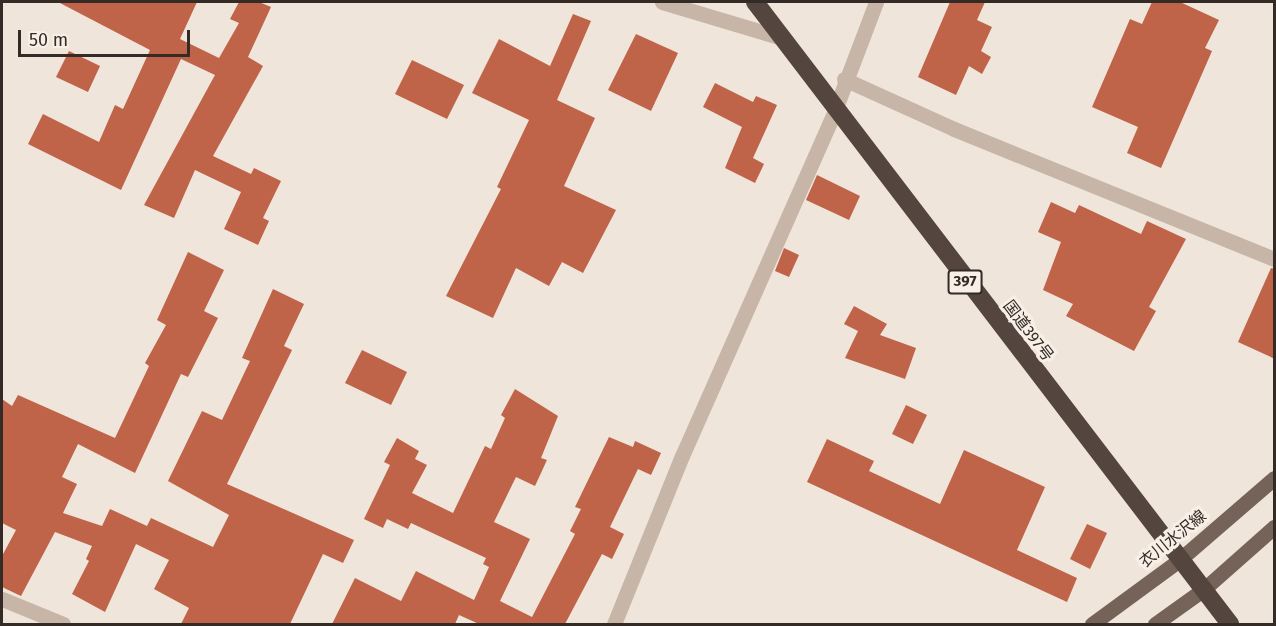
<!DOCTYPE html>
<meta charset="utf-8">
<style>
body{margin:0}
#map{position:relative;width:1276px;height:626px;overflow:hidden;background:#f0e5da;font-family:"Fira Sans","Noto Sans JP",sans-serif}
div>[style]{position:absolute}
.building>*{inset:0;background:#bf6349}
.minor>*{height:15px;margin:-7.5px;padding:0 7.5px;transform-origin:7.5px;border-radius:7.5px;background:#c7b5a7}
.major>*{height:15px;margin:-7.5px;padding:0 7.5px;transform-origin:7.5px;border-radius:7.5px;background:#756259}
.highway>*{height:18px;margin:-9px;padding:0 9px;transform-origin:9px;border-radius:9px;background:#54453f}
span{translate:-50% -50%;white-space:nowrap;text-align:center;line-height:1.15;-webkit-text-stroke:6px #f8efe6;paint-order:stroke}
.shield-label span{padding:2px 4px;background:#f8efe6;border:2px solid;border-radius:4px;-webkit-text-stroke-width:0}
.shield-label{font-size:15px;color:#342b27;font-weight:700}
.street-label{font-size:16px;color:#342b27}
.frame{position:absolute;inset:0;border:3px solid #342b27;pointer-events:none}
.scale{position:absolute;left:18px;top:30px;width:172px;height:27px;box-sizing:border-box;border:3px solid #342b27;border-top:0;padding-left:8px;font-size:18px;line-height:21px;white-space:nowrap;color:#342b27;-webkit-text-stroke:4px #f8efe6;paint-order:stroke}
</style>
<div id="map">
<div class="building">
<div style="clip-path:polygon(58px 2px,197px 2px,180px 39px,219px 58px,239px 23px,230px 19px,239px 2px,259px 2px,271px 7px,248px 57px,263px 66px,213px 156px,251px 174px,254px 168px,281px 181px,263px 218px,269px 221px,258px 245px,224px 229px,241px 192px,195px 170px,174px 218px,144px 205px,215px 75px,181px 59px,121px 190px,28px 144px,43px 114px,99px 142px,115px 105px,123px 109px,150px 50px)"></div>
<div style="clip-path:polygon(950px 2px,985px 2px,977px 20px,992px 27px,981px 51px,991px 57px,982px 74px,969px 66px,956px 95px,918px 77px)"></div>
<div style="clip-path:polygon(1152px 2px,1180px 2px,1219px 20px,1205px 48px,1212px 51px,1161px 168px,1127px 153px,1138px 127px,1092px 107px,1130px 19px,1142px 24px)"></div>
<div style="clip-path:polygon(573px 14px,591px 21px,557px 100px,595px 118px,564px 186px,616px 210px,583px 273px,562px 262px,549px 286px,516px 268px,493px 318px,446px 296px,501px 189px,497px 187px,529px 120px,472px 93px,499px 39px,550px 66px)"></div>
<div style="clip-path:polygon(636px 34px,678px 53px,651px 111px,608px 90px)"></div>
<div style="clip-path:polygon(69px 51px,100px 66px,88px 92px,56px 77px)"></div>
<div style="clip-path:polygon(412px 60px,464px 85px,447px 119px,395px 94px)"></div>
<div style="clip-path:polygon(715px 83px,753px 102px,756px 96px,777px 105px,753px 158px,764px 164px,755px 183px,725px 168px,742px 127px,703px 107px)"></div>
<div style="clip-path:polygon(817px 175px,860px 196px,849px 220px,806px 200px)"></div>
<div style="clip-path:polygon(1051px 202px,1075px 213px,1079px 205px,1141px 234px,1147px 221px,1186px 239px,1149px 307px,1156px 311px,1134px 351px,1066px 316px,1073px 304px,1043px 290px,1061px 242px,1038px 232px)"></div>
<div style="clip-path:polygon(784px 248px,799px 255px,789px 277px,775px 271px)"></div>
<div style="clip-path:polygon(188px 252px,224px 270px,204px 311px,218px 318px,188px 377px,181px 374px,135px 473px,78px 444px,62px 477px,77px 484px,63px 513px,102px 526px,110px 509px,147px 526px,151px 518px,213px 547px,229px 515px,168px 481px,202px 411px,222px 420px,250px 361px,242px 358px,273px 289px,304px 304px,284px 346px,292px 350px,227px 484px,354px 540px,343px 563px,323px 554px,290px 624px,181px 624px,189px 608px,154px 589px,169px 560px,136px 544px,105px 612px,72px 594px,89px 561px,86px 559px,92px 546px,55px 532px,21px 596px,2px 587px,2px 556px,16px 530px,2px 523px,2px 399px,12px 406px,18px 395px,115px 438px,149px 366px,145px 363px,166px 325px,157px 320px)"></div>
<div style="clip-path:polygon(1271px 268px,1275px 269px,1275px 359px,1238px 342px)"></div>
<div style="clip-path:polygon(854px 306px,887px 324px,880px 335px,916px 348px,905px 379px,845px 358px,858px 331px,844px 324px)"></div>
<div style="clip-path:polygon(362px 350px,407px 372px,391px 405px,345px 383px)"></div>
<div style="clip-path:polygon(515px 389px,558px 416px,541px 458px,547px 460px,535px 486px,516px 477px,494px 522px,530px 539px,500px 601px,532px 617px,575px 534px,570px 531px,581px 509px,575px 507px,609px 437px,633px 447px,635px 441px,661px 453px,651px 475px,638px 469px,610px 527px,624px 534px,612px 559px,602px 554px,565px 624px,479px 624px,459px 615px,455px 624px,332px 624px,355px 578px,401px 601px,416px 571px,474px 600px,489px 567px,483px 564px,486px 558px,411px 523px,408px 529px,387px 519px,383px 528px,364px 519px,390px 465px,384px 462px,397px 438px,419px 451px,415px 459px,427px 465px,412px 493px,453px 513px,485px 446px,491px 449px,505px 418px,501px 415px)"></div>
<div style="clip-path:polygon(906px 405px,927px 415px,913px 444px,892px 434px)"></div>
<div style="clip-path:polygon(827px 439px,874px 461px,869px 471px,940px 504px,964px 450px,1045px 487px,1017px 550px,1077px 578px,1067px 602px,807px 482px)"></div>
<div style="clip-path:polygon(1087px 524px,1107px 533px,1090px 569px,1070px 559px)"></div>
</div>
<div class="minor">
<div style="left:662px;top:2px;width:125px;rotate:16.7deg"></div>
<div style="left:844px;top:79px;width:121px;rotate:24.4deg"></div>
<div style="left:954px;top:129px;width:345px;rotate:22.1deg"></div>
<div style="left:2px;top:599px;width:66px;rotate:22.3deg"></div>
<div style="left:614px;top:624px;width:181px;rotate:-68deg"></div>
<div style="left:682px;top:456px;width:378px;rotate:-66.1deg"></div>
<div style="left:835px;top:110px;width:116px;rotate:-69.2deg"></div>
</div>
<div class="major">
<div style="left:1092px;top:624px;width:107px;rotate:-36.2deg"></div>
<div style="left:1178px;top:561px;width:127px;rotate:-40.8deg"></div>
<div style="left:1155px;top:624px;width:60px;rotate:-35.5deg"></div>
<div style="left:1204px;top:589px;width:94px;rotate:-41.5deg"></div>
</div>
<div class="highway">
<div style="left:755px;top:2px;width:783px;rotate:52.63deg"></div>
</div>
<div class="shield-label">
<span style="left:965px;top:282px">397</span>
</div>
<div class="street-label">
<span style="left:1028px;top:331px;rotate:53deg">国道397号</span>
<span style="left:1173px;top:539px;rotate:-39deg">衣川水沢線</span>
</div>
<div class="frame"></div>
<div class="scale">50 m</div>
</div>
